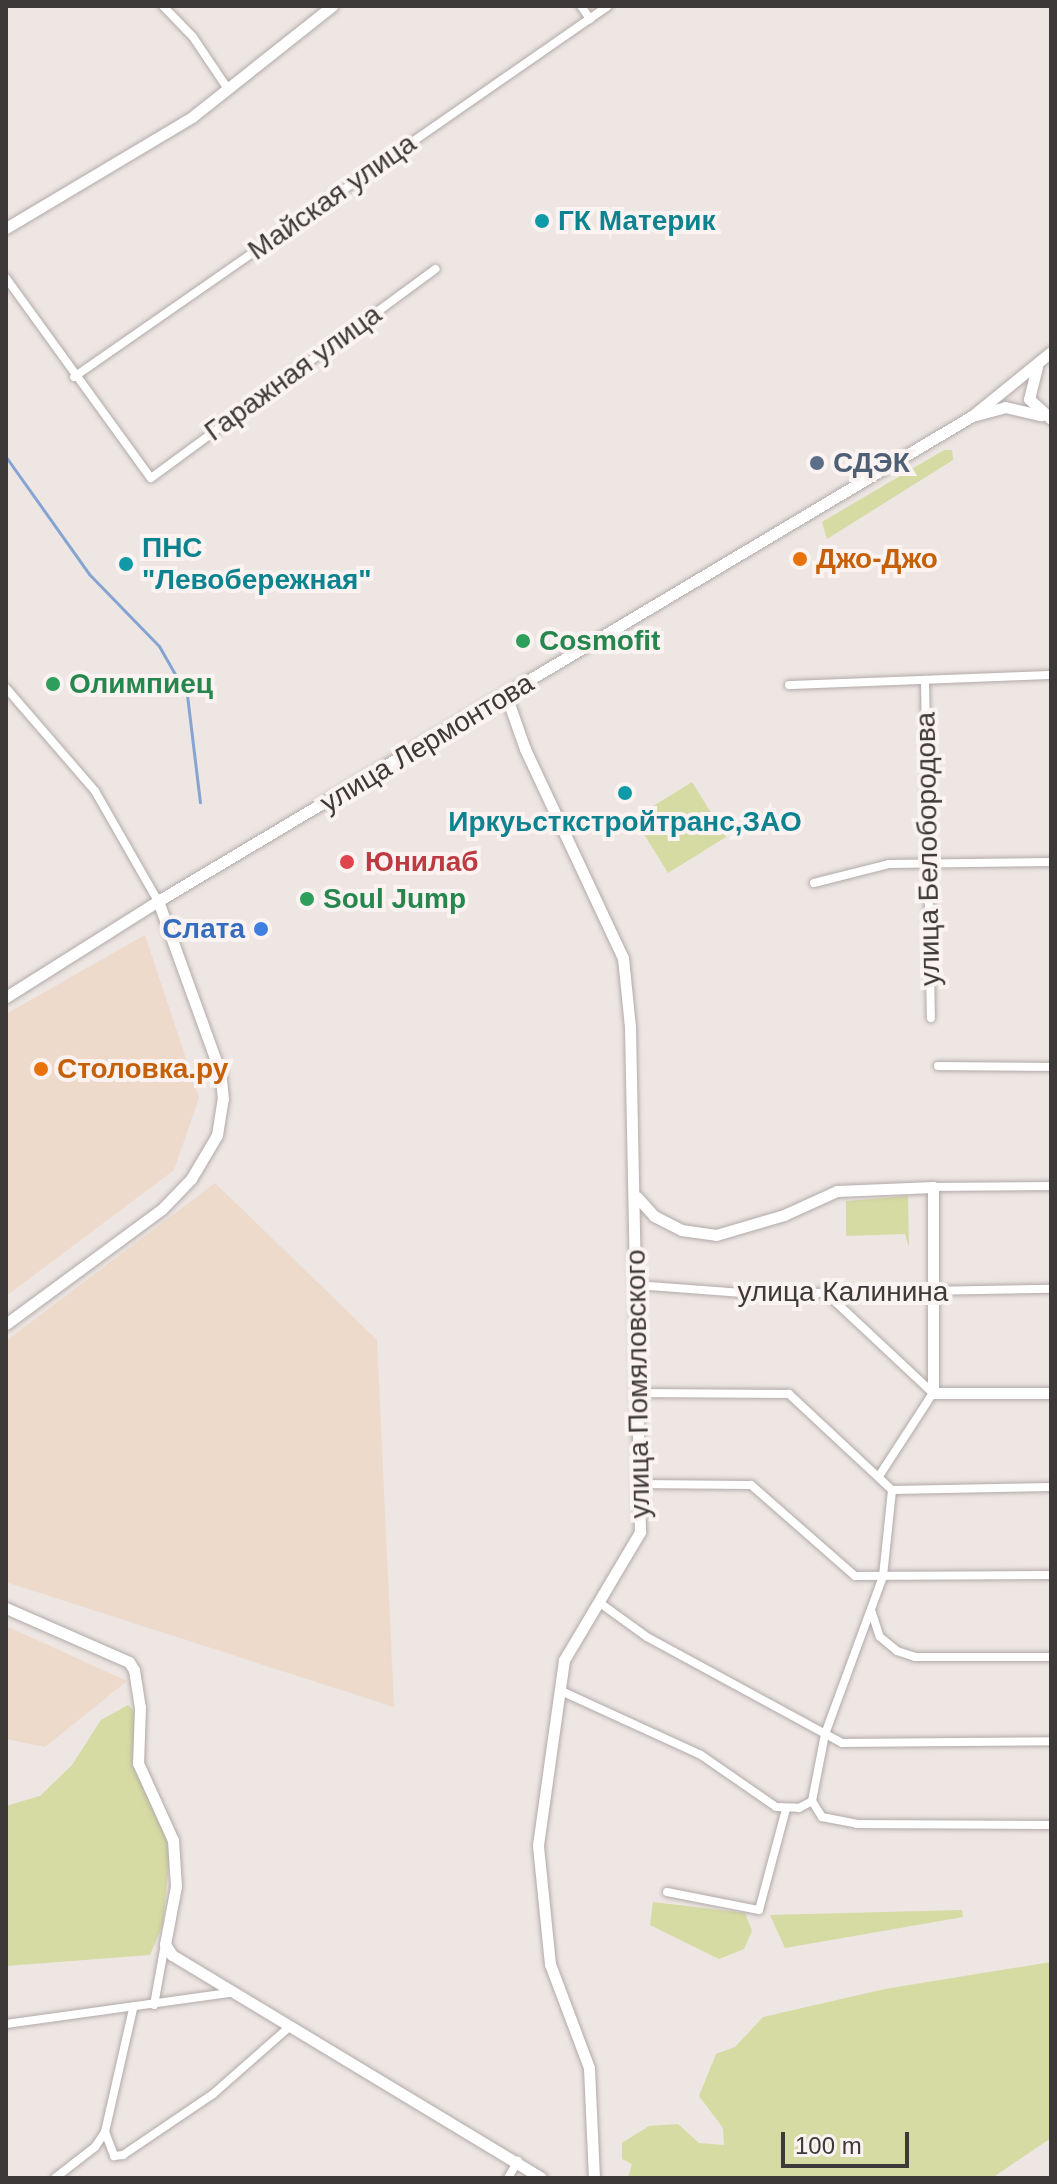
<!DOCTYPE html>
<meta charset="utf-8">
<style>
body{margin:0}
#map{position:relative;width:1057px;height:2184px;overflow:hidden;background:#ede6e3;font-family:Helvetica,sans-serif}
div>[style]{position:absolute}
.commercial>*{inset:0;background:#eddaca}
.green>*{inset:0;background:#d6daa3}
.stream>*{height:3px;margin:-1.5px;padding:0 1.5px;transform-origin:1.5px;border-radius:1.5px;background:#86a4d1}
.roads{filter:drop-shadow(0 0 2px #b1aaa8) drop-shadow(0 0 2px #b1aaa8)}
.street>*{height:8px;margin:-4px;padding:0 4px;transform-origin:4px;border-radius:4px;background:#fff}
.secondary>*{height:11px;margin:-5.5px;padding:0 5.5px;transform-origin:5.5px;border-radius:5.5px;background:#fff}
.dots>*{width:22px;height:22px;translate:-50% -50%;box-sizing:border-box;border:4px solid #faf3f1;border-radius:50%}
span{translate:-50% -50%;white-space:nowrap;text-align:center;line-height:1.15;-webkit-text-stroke:8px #faf3f1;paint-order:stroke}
.street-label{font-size:28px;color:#3c3938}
.culture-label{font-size:28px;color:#0d838f;font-weight:700}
.left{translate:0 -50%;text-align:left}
.service-label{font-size:28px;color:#4e5e75;font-weight:700}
.food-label{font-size:28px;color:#c56008;font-weight:700}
.leisure-label{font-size:28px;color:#27864d;font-weight:700}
.health-label{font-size:28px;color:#be3a42;font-weight:700}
.shop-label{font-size:28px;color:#366cbe;font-weight:700}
.right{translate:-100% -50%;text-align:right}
.frame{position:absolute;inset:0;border:8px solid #3c3938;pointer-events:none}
.scale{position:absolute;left:781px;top:2132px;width:128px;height:36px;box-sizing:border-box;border:4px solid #3c3938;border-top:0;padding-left:10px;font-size:24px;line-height:28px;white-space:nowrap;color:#3c3938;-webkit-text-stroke:6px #faf3f1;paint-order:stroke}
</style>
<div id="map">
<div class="commercial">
<div style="clip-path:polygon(145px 935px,199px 1098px,174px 1170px,6px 1296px,6px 1014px)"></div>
<div style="clip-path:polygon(215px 1183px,377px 1340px,394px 1707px,6px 1582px,6px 1341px)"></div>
<div style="clip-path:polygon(6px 1626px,127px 1681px,45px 1747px,6px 1739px)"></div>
</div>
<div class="green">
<div style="clip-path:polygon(944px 450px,952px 450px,953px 460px,827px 539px,822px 522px)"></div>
<div style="clip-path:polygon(692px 782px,726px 837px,668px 873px,634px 818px)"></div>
<div style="clip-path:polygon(908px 1196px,909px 1248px,905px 1234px,846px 1236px,846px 1201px)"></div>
<div style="clip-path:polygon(128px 1705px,140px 1718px,132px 1765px,162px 1822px,170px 1853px,163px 1924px,150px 1955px,6px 1966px,6px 1806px,40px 1796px,72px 1765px,101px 1720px)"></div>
<div style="clip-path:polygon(653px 1902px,745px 1913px,752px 1931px,744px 1949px,719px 1959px,650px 1925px)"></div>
<div style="clip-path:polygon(962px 1910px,963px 1917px,785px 1948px,770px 1915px)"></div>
<div style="clip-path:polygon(1051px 1962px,1051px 2138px,992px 2178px,628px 2178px,632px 2164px,622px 2159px,622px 2143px,649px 2126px,678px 2124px,699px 2143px,724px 2145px,723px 2128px,699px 2096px,716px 2054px,735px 2047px,763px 2017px,885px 1989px)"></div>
</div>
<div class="stream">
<div style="left:6px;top:457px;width:143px;rotate:54.6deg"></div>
<div style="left:89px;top:574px;width:100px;rotate:45.8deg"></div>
<div style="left:159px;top:646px;width:56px;rotate:60.3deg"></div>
<div style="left:187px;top:695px;width:108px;rotate:83.1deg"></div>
</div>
<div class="roads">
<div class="street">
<div style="left:163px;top:6px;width:43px;rotate:45.9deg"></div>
<div style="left:193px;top:37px;width:63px;rotate:56.1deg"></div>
<div style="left:581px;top:6px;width:16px;rotate:55deg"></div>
<div style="left:6px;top:278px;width:247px;rotate:54.1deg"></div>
<div style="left:151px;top:478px;width:353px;rotate:-36.3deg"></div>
<div style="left:74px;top:377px;width:650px;rotate:-34.79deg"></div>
<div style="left:925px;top:680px;width:338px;rotate:89deg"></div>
<div style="left:789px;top:685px;width:262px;rotate:-2.2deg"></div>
<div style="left:6px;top:688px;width:136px;rotate:49.2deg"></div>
<div style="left:95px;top:791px;width:127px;rotate:60.2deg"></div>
<div style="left:814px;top:883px;width:77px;rotate:-14.2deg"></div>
<div style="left:889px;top:864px;width:162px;rotate:-0.7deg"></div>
<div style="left:938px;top:1066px;width:113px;rotate:0.5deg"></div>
<div style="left:933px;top:1187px;width:118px;rotate:-0.5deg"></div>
<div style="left:636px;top:1285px;width:120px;rotate:4.3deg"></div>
<div style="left:756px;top:1294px;width:295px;rotate:-1deg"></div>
<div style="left:826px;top:1293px;width:146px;rotate:43.1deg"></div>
<div style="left:933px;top:1393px;width:99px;rotate:123deg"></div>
<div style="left:637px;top:1393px;width:152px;rotate:0.4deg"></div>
<div style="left:789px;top:1394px;width:141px;rotate:43deg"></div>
<div style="left:892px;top:1490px;width:159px;rotate:-1.1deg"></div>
<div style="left:637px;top:1484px;width:114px;rotate:0.5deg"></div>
<div style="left:751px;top:1485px;width:138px;rotate:41.2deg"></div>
<div style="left:855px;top:1576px;width:196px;rotate:-0.3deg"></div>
<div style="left:600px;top:1603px;width:58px;rotate:35.9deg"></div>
<div style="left:647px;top:1637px;width:222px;rotate:28.5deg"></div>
<div style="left:842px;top:1743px;width:209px;rotate:-0.5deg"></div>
<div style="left:871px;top:1610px;width:28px;rotate:72deg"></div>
<div style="left:880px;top:1637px;width:22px;rotate:39deg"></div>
<div style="left:897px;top:1651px;width:19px;rotate:18deg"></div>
<div style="left:915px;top:1657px;width:136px"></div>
<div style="left:559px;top:1690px;width:156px;rotate:24.6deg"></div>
<div style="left:701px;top:1755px;width:91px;rotate:34.7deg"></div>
<div style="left:776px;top:1807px;width:23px;rotate:2deg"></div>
<div style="left:799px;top:1808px;width:15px;rotate:-28deg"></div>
<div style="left:812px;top:1801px;width:68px;rotate:-79deg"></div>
<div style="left:825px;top:1734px;width:168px;rotate:-69.8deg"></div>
<div style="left:883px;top:1576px;width:86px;rotate:-84deg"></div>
<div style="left:812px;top:1801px;width:19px;rotate:58deg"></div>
<div style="left:822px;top:1817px;width:36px;rotate:11deg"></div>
<div style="left:857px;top:1824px;width:194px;rotate:0.3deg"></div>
<div style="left:667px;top:1892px;width:94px;rotate:11.1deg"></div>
<div style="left:759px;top:1910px;width:105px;rotate:-75deg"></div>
<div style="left:154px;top:2005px;width:62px;rotate:-79.8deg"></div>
<div style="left:6px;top:2024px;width:225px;rotate:-7.9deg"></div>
<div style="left:105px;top:2132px;width:26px;rotate:69deg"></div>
<div style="left:114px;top:2156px;width:9px;rotate:-6deg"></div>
<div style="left:123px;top:2155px;width:109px;rotate:-34.1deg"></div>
<div style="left:213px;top:2094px;width:100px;rotate:-41.3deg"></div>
<div style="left:55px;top:2178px;width:51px;rotate:-37.8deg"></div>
<div style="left:95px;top:2147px;width:18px;rotate:-56deg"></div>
<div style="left:105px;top:2132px;width:126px;rotate:-77.2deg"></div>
<div style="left:508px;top:2178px;width:20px;rotate:-60deg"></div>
</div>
<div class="secondary">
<div style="left:6px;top:228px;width:217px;rotate:-30.8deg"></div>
<div style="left:192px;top:117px;width:179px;rotate:-38.4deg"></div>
<div style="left:1037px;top:367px;width:33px;rotate:104deg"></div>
<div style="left:1029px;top:399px;width:30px;rotate:42deg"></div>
<div style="left:976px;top:415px;width:30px;rotate:-15deg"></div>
<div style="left:1005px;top:407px;width:37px;rotate:13deg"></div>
<div style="left:506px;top:695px;width:57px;rotate:70.6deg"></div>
<div style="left:525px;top:749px;width:231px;rotate:64.9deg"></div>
<div style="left:623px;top:958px;width:69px;rotate:84.2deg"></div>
<div style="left:630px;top:1027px;width:505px;rotate:88.87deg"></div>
<div style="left:640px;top:1532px;width:149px;rotate:120.7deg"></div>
<div style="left:564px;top:1660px;width:188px;rotate:98deg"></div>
<div style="left:538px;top:1846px;width:119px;rotate:84.2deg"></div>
<div style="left:550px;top:1964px;width:111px;rotate:69.4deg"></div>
<div style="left:589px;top:2068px;width:110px;rotate:87.4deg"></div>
<div style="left:6px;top:997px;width:180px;rotate:-32.3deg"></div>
<div style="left:158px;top:901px;width:948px;rotate:-30.79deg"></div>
<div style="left:972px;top:416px;width:102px;rotate:-39deg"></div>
<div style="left:637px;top:1197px;width:25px;rotate:48deg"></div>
<div style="left:654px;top:1216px;width:30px;rotate:27deg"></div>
<div style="left:681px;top:1230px;width:35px;rotate:8deg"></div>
<div style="left:716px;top:1235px;width:71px;rotate:-16.4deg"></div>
<div style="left:784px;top:1215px;width:58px;rotate:-24.4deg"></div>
<div style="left:837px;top:1191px;width:96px;rotate:-2.4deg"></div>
<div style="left:933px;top:1187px;width:206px;rotate:90deg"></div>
<div style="left:933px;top:1393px;width:118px"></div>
<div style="left:6px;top:1324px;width:194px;rotate:-36.4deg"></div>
<div style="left:162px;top:1209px;width:42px;rotate:-46deg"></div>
<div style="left:191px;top:1179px;width:51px;rotate:-59.4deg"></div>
<div style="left:217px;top:1135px;width:36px;rotate:-81deg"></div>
<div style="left:223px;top:1099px;width:27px;rotate:-96deg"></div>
<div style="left:220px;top:1072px;width:182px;rotate:-109.9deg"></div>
<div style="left:6px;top:1608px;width:134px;rotate:23.7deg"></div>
<div style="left:129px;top:1662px;width:9px;rotate:58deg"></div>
<div style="left:134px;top:1670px;width:37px;rotate:81deg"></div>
<div style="left:140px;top:1707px;width:56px;rotate:92deg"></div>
<div style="left:138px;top:1763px;width:85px;rotate:65.6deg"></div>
<div style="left:173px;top:1840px;width:46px;rotate:86.3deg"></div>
<div style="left:176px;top:1886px;width:59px;rotate:100.7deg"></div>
<div style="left:165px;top:1944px;width:13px;rotate:58deg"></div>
<div style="left:172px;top:1955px;width:431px;rotate:31.1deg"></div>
</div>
</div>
<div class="dots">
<div style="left:542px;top:221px;background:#0f9aa8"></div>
<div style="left:817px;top:463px;background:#5c6f8a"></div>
<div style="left:800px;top:559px;background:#e8710a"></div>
<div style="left:126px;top:564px;background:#0f9aa8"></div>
<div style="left:523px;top:641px;background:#2e9e5b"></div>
<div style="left:53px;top:684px;background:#2e9e5b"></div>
<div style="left:625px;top:793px;background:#0f9aa8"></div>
<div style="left:347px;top:862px;background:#e0444e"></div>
<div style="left:307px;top:899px;background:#2e9e5b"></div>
<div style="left:261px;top:929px;background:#3f7fe0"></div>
<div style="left:41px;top:1069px;background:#e8710a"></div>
</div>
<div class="street-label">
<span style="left:332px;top:197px;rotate:-35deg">Майская улица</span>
<span style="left:293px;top:373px;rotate:-36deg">Гаражная улица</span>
<span style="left:427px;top:743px;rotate:-31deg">улица Лермонтова</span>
<span style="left:928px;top:849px;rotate:-91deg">улица Белобородова</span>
<span style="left:843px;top:1292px">улица Калинина</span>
<span style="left:638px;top:1384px;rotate:-91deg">улица Помяловского</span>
</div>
<div class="culture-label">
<span class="left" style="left:558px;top:221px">ГК Материк</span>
<span class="left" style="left:142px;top:564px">ПНС<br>"Левобережная"</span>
<span style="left:625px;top:822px">Иркуьсткстройтранс,ЗАО</span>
</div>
<div class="service-label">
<span class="left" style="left:833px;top:463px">СДЭК</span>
</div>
<div class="food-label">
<span class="left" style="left:816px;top:559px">Джо-Джо</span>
<span class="left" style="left:57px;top:1069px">Столовка.ру</span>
</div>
<div class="leisure-label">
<span class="left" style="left:539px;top:641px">Cosmofit</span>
<span class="left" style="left:69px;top:684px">Олимпиец</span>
<span class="left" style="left:323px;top:899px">Soul Jump</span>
</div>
<div class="health-label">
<span class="left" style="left:365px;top:862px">Юнилаб</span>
</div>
<div class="shop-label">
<span class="right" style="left:245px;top:929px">Слата</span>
</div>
<div class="frame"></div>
<div class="scale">100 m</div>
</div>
